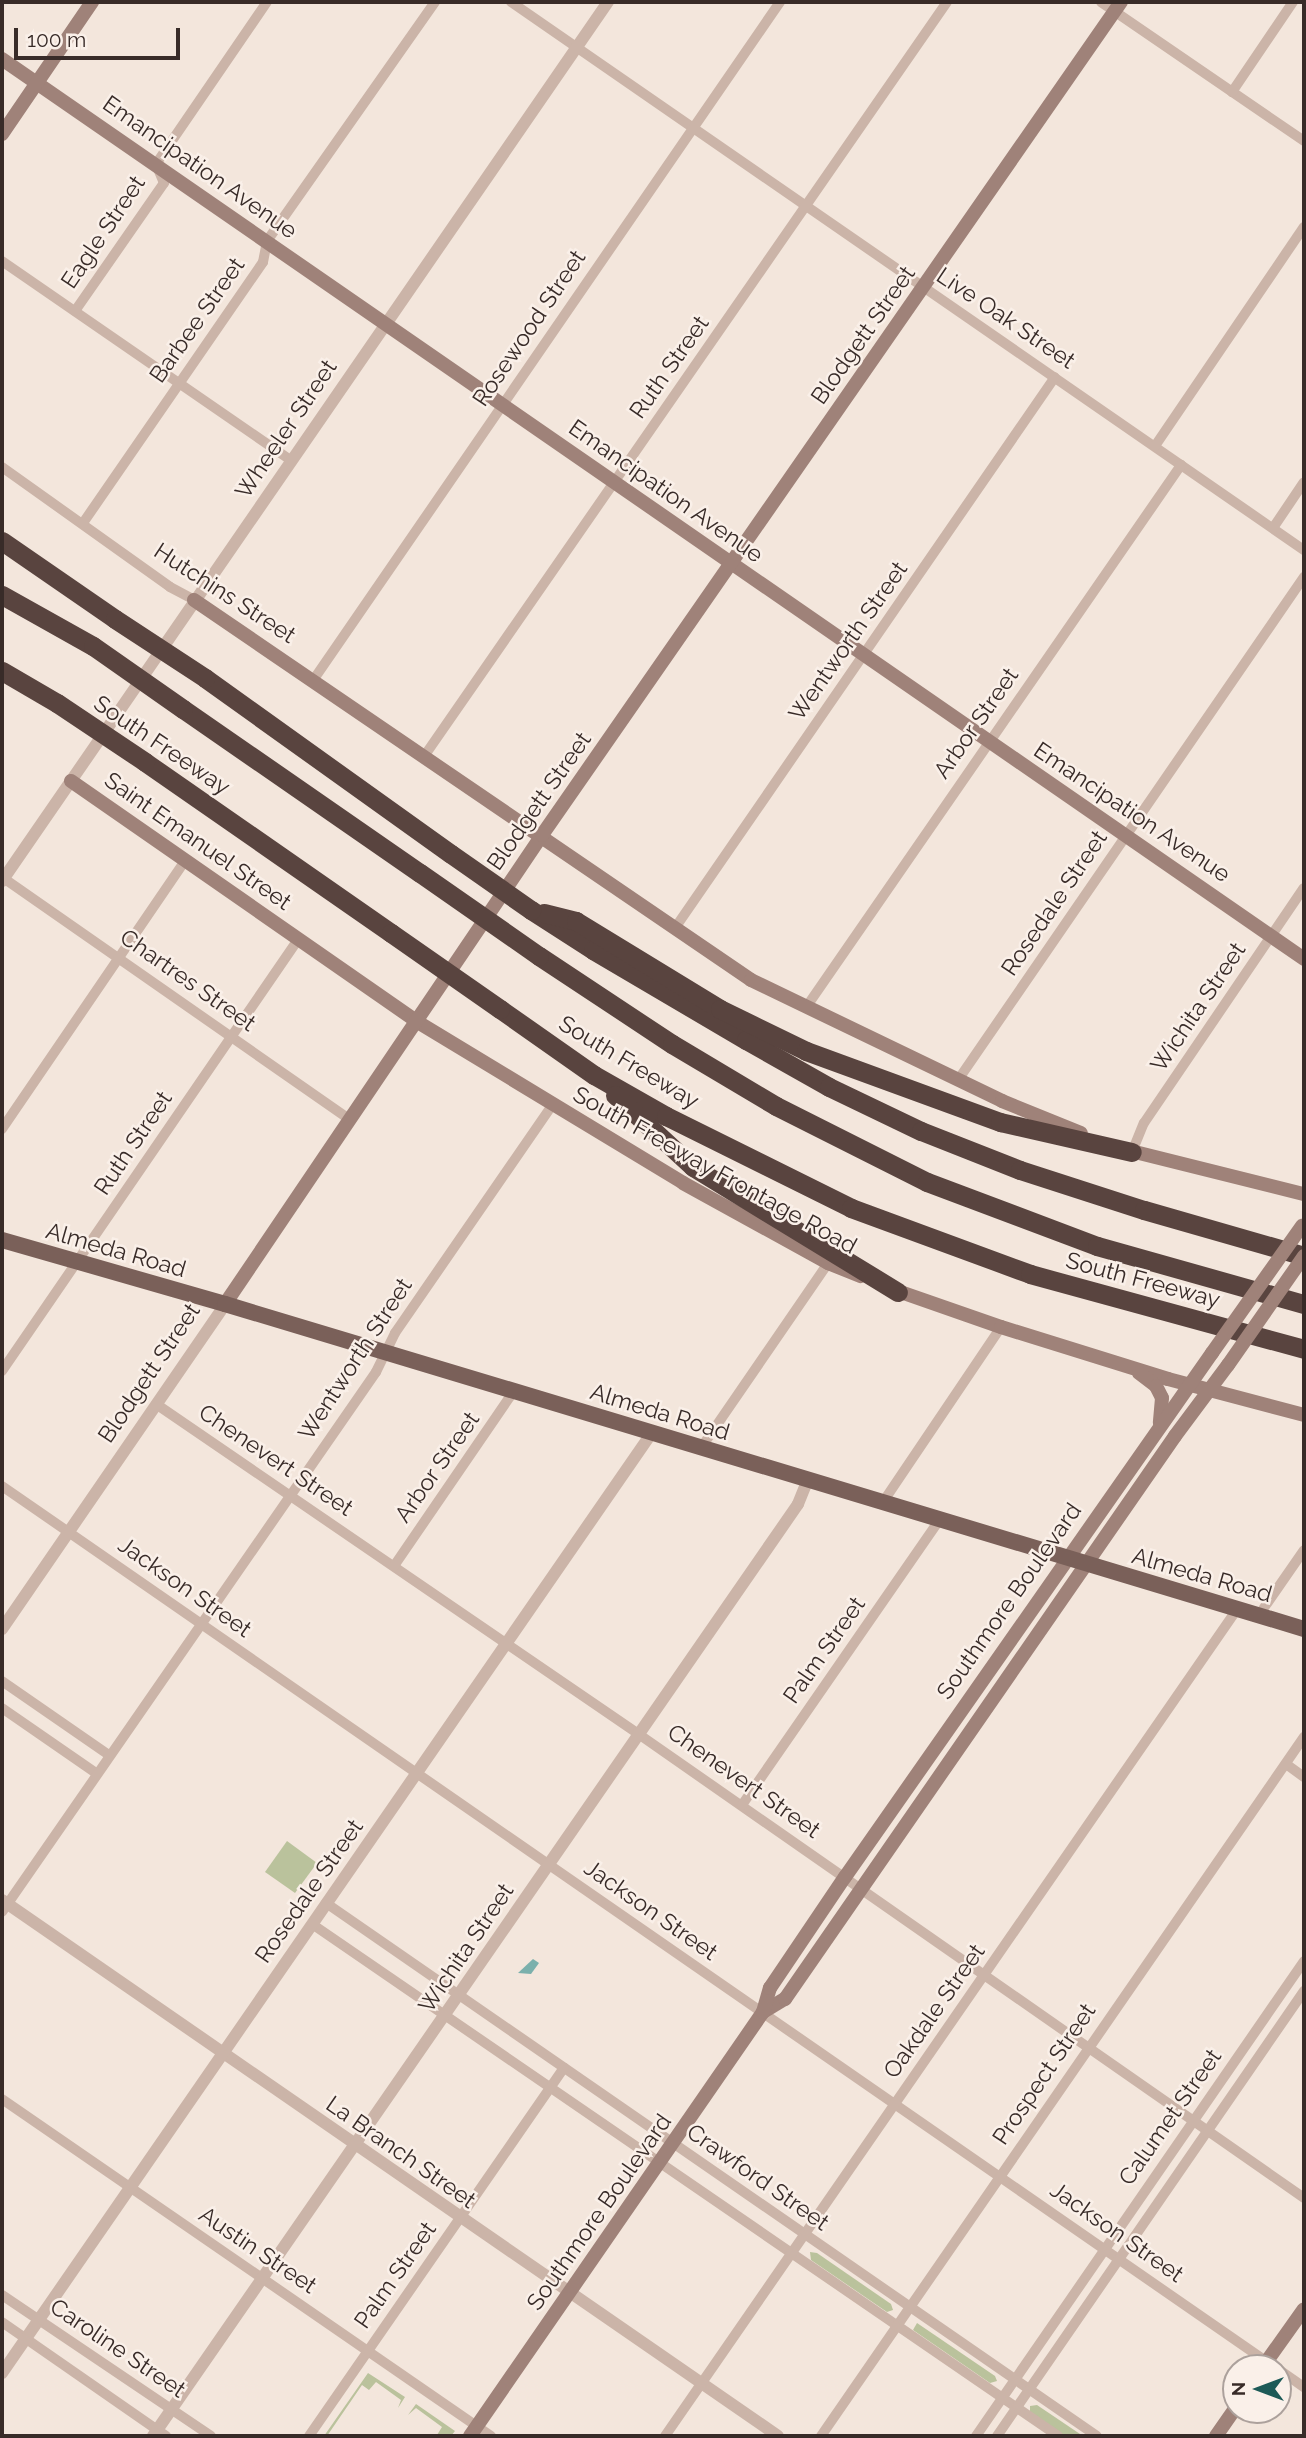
<!DOCTYPE html>
<style>
body{margin:0}
#map{position:relative;width:1306px;height:2438px;overflow:hidden;background:#f3e6dc;font-family:Raleway,sans-serif}
div>[style]{position:absolute}
.green>*{inset:0;background:#bac29c}
.water>*{inset:0;background:#7bb0ac}
.minor>*{height:10px;margin:-5px;padding:0 5px;transform-origin:5px;border-radius:5px;background:#cbb4a8}
.tertiary>*{height:12px;margin:-6px;padding:0 6px;transform-origin:6px;border-radius:6px;background:#cbb4a8}
.secondary>*{height:14px;margin:-7px;padding:0 7px;transform-origin:7px;border-radius:7px;background:#9f8279}
.primary>*{height:16px;margin:-8px;padding:0 8px;transform-origin:8px;border-radius:8px;background:#7a6059}
.motorway>*{height:19px;margin:-9.5px;padding:0 9.5px;transform-origin:9.5px;border-radius:9.5px;background:#59443f}
.secondary-bridge>*{height:14px;margin:-7px;padding:0 7px;transform-origin:7px;border-radius:7px;background:#9f8279}
.motorway-bridge>*{height:19px;margin:-9.5px;padding:0 9.5px;transform-origin:9.5px;border-radius:9.5px;background:#59443f}
span{translate:-50% -50%;white-space:nowrap;text-align:center;line-height:1.15;-webkit-text-stroke:5px #faf0e9;paint-order:stroke}
.street-label{font-size:23px;color:#382b28}
.frame{position:absolute;inset:0;border:4px solid #382b28;pointer-events:none}
.north{position:absolute;left:1222px;top:2354px;width:70px;height:70px;box-sizing:border-box;background:#faf0e9;border:2px solid #aca19c;border-radius:50%;rotate:270deg;font-size:19px;font-weight:700;line-height:28px;text-align:center;color:#382b28}
.north::after{content:'';display:block;margin:auto;width:24px;height:32px;background:#1d5a57;clip-path:polygon(50% 0,100% 100%,50% 72%,0 100%)}
.scale{position:absolute;left:14px;top:28px;width:166px;height:32px;box-sizing:border-box;border:4px solid #382b28;border-top:0;padding-left:9px;font-size:21px;line-height:24px;white-space:nowrap;color:#382b28;-webkit-text-stroke:5px #faf0e9;paint-order:stroke}
</style>
<div id="map">
<div class="green">
<div style="clip-path:polygon(287px 1841px,317px 1863px,295px 1893px,265px 1872px)"></div>
<div style="clip-path:polygon(810px 2252px,817px 2253px,891px 2304px,893px 2310px,887px 2312px,811px 2260px)"></div>
<div style="clip-path:polygon(917px 2323px,995px 2376px,997px 2381px,990px 2383px,913px 2330px)"></div>
<div style="clip-path:polygon(368px 2373px,405px 2397px,398px 2408px,401px 2400px,376px 2382px,369px 2390px,362px 2385px,327px 2436px,324px 2436px)"></div>
<div style="clip-path:polygon(416px 2404px,455px 2431px,451px 2436px,437px 2435px,442px 2427px,416px 2408px,408px 2415px)"></div>
<div style="clip-path:polygon(1037px 2405px,1083px 2436px,1065px 2436px,1030px 2412px,1030px 2406px)"></div>
</div>
<div class="water">
<div style="clip-path:polygon(533px 1959px,539px 1963px,531px 1974px,518px 1973px)"></div>
</div>
<div class="minor">
<div style="left:511px;top:2px;width:964px;rotate:34.65deg"></div>
<div style="left:1101px;top:2px;width:246px;rotate:34.4deg"></div>
<div style="left:1232px;top:92px;width:109px;rotate:-55.9deg"></div>
<div style="left:2px;top:261px;width:350px;rotate:34.6deg"></div>
<div style="left:75px;top:311px;width:156px;rotate:-55.2deg"></div>
<div style="left:164px;top:183px;width:21px;rotate:-113deg"></div>
<div style="left:156px;top:164px;width:196px;rotate:-55.6deg"></div>
<div style="left:1155px;top:446px;width:265px;rotate:-55.8deg"></div>
<div style="left:2px;top:467px;width:206px;rotate:35.5deg"></div>
<div style="left:170px;top:587px;width:27px;rotate:28deg"></div>
<div style="left:83px;top:523px;width:317px;rotate:-55.4deg"></div>
<div style="left:263px;top:262px;width:21px;rotate:-79deg"></div>
<div style="left:267px;top:241px;width:292px;rotate:-54.9deg"></div>
<div style="left:1273px;top:528px;width:55px;rotate:-56deg"></div>
<div style="left:314px;top:679px;width:822px;rotate:-55.46deg"></div>
<div style="left:425px;top:755px;width:916px;rotate:-55.27deg"></div>
<div style="left:2px;top:877px;width:422px;rotate:34.9deg"></div>
<div style="left:675px;top:928px;width:669px;rotate:-55.41deg"></div>
<div style="left:807px;top:1006px;width:658px;rotate:-55.34deg"></div>
<div style="left:958px;top:1080px;width:611px;rotate:-55.48deg"></div>
<div style="left:2px;top:1129px;width:325px;rotate:-55.7deg"></div>
<div style="left:1132px;top:1152px;width:31px;rotate:-68deg"></div>
<div style="left:1144px;top:1123px;width:284px;rotate:-55.8deg"></div>
<div style="left:2px;top:1371px;width:525px;rotate:-55.55deg"></div>
<div style="left:156px;top:1404px;width:583px;rotate:34.37deg"></div>
<div style="left:637px;top:1733px;width:813px;rotate:34.88deg"></div>
<div style="left:701px;top:1448px;width:224px;rotate:-55.5deg"></div>
<div style="left:2px;top:1486px;width:1550px;rotate:34.7deg"></div>
<div style="left:883px;top:1502px;width:211px;rotate:-56deg"></div>
<div style="left:394px;top:1566px;width:212px;rotate:-55.6deg"></div>
<div style="left:1259px;top:1615px;width:79px;rotate:-55.3deg"></div>
<div style="left:2px;top:1681px;width:130px;rotate:34.7deg"></div>
<div style="left:2px;top:1708px;width:114px;rotate:34.7deg"></div>
<div style="left:1286px;top:1764px;width:22px;rotate:36deg"></div>
<div style="left:742px;top:1805px;width:348px;rotate:-55.3deg"></div>
<div style="left:326px;top:1903px;width:937px;rotate:34.66deg"></div>
<div style="left:2px;top:1912px;width:657px;rotate:-55.29deg"></div>
<div style="left:376px;top:1372px;width:43px;rotate:-64deg"></div>
<div style="left:395px;top:1333px;width:277px;rotate:-55.4deg"></div>
<div style="left:312px;top:1924px;width:905px;rotate:34.46deg"></div>
<div style="left:2px;top:2099px;width:594px;rotate:34.57deg"></div>
<div style="left:2px;top:2295px;width:252px;rotate:34deg"></div>
<div style="left:2px;top:2322px;width:200px;rotate:34.8deg"></div>
<div style="left:1278px;top:2369px;width:32px;rotate:35deg"></div>
<div style="left:309px;top:2436px;width:448px;rotate:-55.3deg"></div>
<div style="left:665px;top:2436px;width:1007px;rotate:-55.32deg"></div>
<div style="left:821px;top:2436px;width:850px;rotate:-55.36deg"></div>
<div style="left:976px;top:2436px;width:577px;rotate:-55.37deg"></div>
<div style="left:997px;top:2436px;width:541px;rotate:-55.4deg"></div>
</div>
<div class="tertiary">
<div style="left:2px;top:881px;width:1068px;rotate:-55.42deg"></div>
<div style="left:2px;top:1629px;width:394px;rotate:-55.5deg"></div>
<div style="left:2px;top:1900px;width:943px;rotate:34.63deg"></div>
<div style="left:2px;top:2373px;width:1141px;rotate:-55.35deg"></div>
<div style="left:153px;top:2436px;width:1133px;rotate:-55.31deg"></div>
<div style="left:798px;top:1504px;width:27px;rotate:-68deg"></div>
</div>
<div class="secondary">
<div style="left:2px;top:59px;width:1583px;rotate:34.65deg"></div>
<div style="left:2px;top:134px;width:160px;rotate:-55.7deg"></div>
<div style="left:194px;top:600px;width:674px;rotate:34.3deg"></div>
<div style="left:751px;top:980px;width:279px;rotate:25.7deg"></div>
<div style="left:1002px;top:1101px;width:85px;rotate:22.1deg"></div>
<div style="left:71px;top:781px;width:420px;rotate:34.8deg"></div>
<div style="left:416px;top:1021px;width:312px;rotate:31.2deg"></div>
<div style="left:683px;top:1183px;width:166px;rotate:28.9deg"></div>
<div style="left:828px;top:1263px;width:35px;rotate:22deg"></div>
<div style="left:1123px;top:1149px;width:187px;rotate:14deg"></div>
<div style="left:892px;top:1289px;width:115px;rotate:19.2deg"></div>
<div style="left:1001px;top:1327px;width:175px;rotate:17.3deg"></div>
<div style="left:1168px;top:1379px;width:141px;rotate:14.8deg"></div>
<div style="left:225px;top:1304px;width:566px;rotate:-55.94deg"></div>
<div style="left:542px;top:835px;width:1014px;rotate:-55.2deg"></div>
<div style="left:1139px;top:1373px;width:21px;rotate:37deg"></div>
<div style="left:1156px;top:1386px;width:13px;rotate:63deg"></div>
<div style="left:1162px;top:1398px;width:25px;rotate:95deg"></div>
<div style="left:763px;top:2012px;width:26px;rotate:-31deg"></div>
<div style="left:785px;top:1999px;width:685px;rotate:-55.29deg"></div>
<div style="left:1175px;top:1436px;width:89px;rotate:-53.3deg"></div>
<div style="left:1262px;top:2368px;width:72px;rotate:-54.6deg"></div>
<div style="left:470px;top:2436px;width:515px;rotate:-55.35deg"></div>
<div style="left:763px;top:2012px;width:25px;rotate:-74deg"></div>
<div style="left:770px;top:1988px;width:134px;rotate:-56deg"></div>
<div style="left:845px;top:1877px;width:640px;rotate:-54.99deg"></div>
<div style="left:1216px;top:2436px;width:35px;rotate:-55deg"></div>
</div>
<div class="primary">
<div style="left:2px;top:1240px;width:232px;rotate:16deg"></div>
<div style="left:225px;top:1304px;width:1127px;rotate:16.76deg"></div>
</div>
<div class="motorway">
<div style="left:2px;top:541px;width:137px;rotate:34.6deg"></div>
<div style="left:2px;top:595px;width:104px;rotate:29.3deg"></div>
<div style="left:2px;top:671px;width:64px;rotate:30.2deg"></div>
<div style="left:205px;top:678px;width:302px;rotate:35.6deg"></div>
<div style="left:183px;top:709px;width:288px;rotate:34.7deg"></div>
<div style="left:145px;top:762px;width:300px;rotate:34.8deg"></div>
<div style="left:531px;top:910px;width:74px;rotate:32.8deg"></div>
<div style="left:593px;top:950px;width:178px;rotate:30.5deg"></div>
<div style="left:746px;top:1040px;width:95px;rotate:29.5deg"></div>
<div style="left:829px;top:1087px;width:102px;rotate:25.6deg"></div>
<div style="left:921px;top:1131px;width:106px;rotate:21.5deg"></div>
<div style="left:1020px;top:1170px;width:130px;rotate:17.9deg"></div>
<div style="left:1144px;top:1210px;width:166px;rotate:16deg"></div>
<div style="left:544px;top:913px;width:33px;rotate:14deg"></div>
<div style="left:576px;top:921px;width:169px;rotate:31.4deg"></div>
<div style="left:720px;top:1009px;width:96px;rotate:26deg"></div>
<div style="left:806px;top:1051px;width:207px;rotate:20.1deg"></div>
<div style="left:1000px;top:1122px;width:135px;rotate:12.8deg"></div>
<div style="left:539px;top:956px;width:159px;rotate:33.5deg"></div>
<div style="left:672px;top:1044px;width:121px;rotate:30.8deg"></div>
<div style="left:776px;top:1106px;width:169px;rotate:26.7deg"></div>
<div style="left:927px;top:1182px;width:182px;rotate:20.6deg"></div>
<div style="left:1097px;top:1246px;width:215px;rotate:15.7deg"></div>
<div style="left:500px;top:1009px;width:115px;rotate:35.1deg"></div>
<div style="left:594px;top:1075px;width:83px;rotate:29.7deg"></div>
<div style="left:666px;top:1116px;width:207px;rotate:26.4deg"></div>
<div style="left:851px;top:1208px;width:191px;rotate:20.2deg"></div>
<div style="left:1030px;top:1274px;width:284px;rotate:15.3deg"></div>
<div style="left:615px;top:1095px;width:106px;rotate:42.7deg"></div>
<div style="left:693px;top:1167px;width:240px;rotate:31.4deg"></div>
</div>
<div class="secondary-bridge">
<div style="left:1212px;top:1353px;width:156px;rotate:-54.7deg"></div>
<div style="left:1228px;top:1365px;width:133px;rotate:-55.1deg"></div>
</div>
<div class="motorway-bridge">
<div style="left:115px;top:619px;width:108px;rotate:33.2deg"></div>
<div style="left:93px;top:646px;width:110px;rotate:35deg"></div>
<div style="left:57px;top:703px;width:106px;rotate:33.8deg"></div>
<div style="left:451px;top:854px;width:98px;rotate:35deg"></div>
<div style="left:420px;top:873px;width:145px;rotate:34.9deg"></div>
<div style="left:391px;top:933px;width:133px;rotate:34.9deg"></div>
</div>
<div class="street-label">
<span style="left:200px;top:167px;rotate:35deg">Emancipation Avenue</span>
<span style="left:103px;top:232px;rotate:-56deg">Eagle Street</span>
<span style="left:1006px;top:318px;rotate:34deg">Live Oak Street</span>
<span style="left:197px;top:320px;rotate:-55deg">Barbee Street</span>
<span style="left:529px;top:328px;rotate:-56deg">Rosewood Street</span>
<span style="left:863px;top:335px;rotate:-55deg">Blodgett Street</span>
<span style="left:669px;top:367px;rotate:-55deg">Ruth Street</span>
<span style="left:286px;top:429px;rotate:-56deg">Wheeler Street</span>
<span style="left:666px;top:491px;rotate:35deg">Emancipation Avenue</span>
<span style="left:225px;top:593px;rotate:33deg">Hutchins Street</span>
<span style="left:848px;top:641px;rotate:-55deg">Wentworth Street</span>
<span style="left:976px;top:723px;rotate:-55deg">Arbor Street</span>
<span style="left:162px;top:745px;rotate:34deg">South Freeway</span>
<span style="left:539px;top:801px;rotate:-55deg">Blodgett Street</span>
<span style="left:1132px;top:812px;rotate:34deg">Emancipation Avenue</span>
<span style="left:198px;top:841px;rotate:35deg">Saint Emanuel Street</span>
<span style="left:1054px;top:903px;rotate:-56deg">Rosedale Street</span>
<span style="left:188px;top:980px;rotate:35deg">Chartres Street</span>
<span style="left:1198px;top:1007px;rotate:-56deg">Wichita Street</span>
<span style="left:629px;top:1062px;rotate:31deg">South Freeway</span>
<span style="left:133px;top:1143px;rotate:-56deg">Ruth Street</span>
<span style="left:715px;top:1170px;rotate:29deg">South Freeway Frontage Road</span>
<span style="left:116px;top:1250px;rotate:16deg">Almeda Road</span>
<span style="left:1143px;top:1280px;rotate:15deg">South Freeway</span>
<span style="left:355px;top:1359px;rotate:-57deg">Wentworth Street</span>
<span style="left:149px;top:1373px;rotate:-56deg">Blodgett Street</span>
<span style="left:660px;top:1412px;rotate:17deg">Almeda Road</span>
<span style="left:276px;top:1460px;rotate:34deg">Chenevert Street</span>
<span style="left:437px;top:1467px;rotate:-55deg">Arbor Street</span>
<span style="left:1202px;top:1575px;rotate:16deg">Almeda Road</span>
<span style="left:185px;top:1587px;rotate:35deg">Jackson Street</span>
<span style="left:1009px;top:1601px;rotate:-55deg">Southmore Boulevard</span>
<span style="left:824px;top:1650px;rotate:-55deg">Palm Street</span>
<span style="left:744px;top:1781px;rotate:35deg">Chenevert Street</span>
<span style="left:309px;top:1891px;rotate:-55deg">Rosedale Street</span>
<span style="left:651px;top:1910px;rotate:35deg">Jackson Street</span>
<span style="left:466px;top:1948px;rotate:-56deg">Wichita Street</span>
<span style="left:934px;top:2011px;rotate:-55deg">Oakdale Street</span>
<span style="left:1044px;top:2074px;rotate:-56deg">Prospect Street</span>
<span style="left:1170px;top:2117px;rotate:-55deg">Calumet Street</span>
<span style="left:401px;top:2152px;rotate:35deg">La Branch Street</span>
<span style="left:758px;top:2177px;rotate:35deg">Crawford Street</span>
<span style="left:599px;top:2212px;rotate:-55deg">Southmore Boulevard</span>
<span style="left:1117px;top:2232px;rotate:35deg">Jackson Street</span>
<span style="left:258px;top:2250px;rotate:34deg">Austin Street</span>
<span style="left:395px;top:2275px;rotate:-55deg">Palm Street</span>
<span style="left:118px;top:2348px;rotate:34deg">Caroline Street</span>
</div>
<div class="frame"></div>
<div class="north">N</div>
<div class="scale">100 m</div>
</div>
